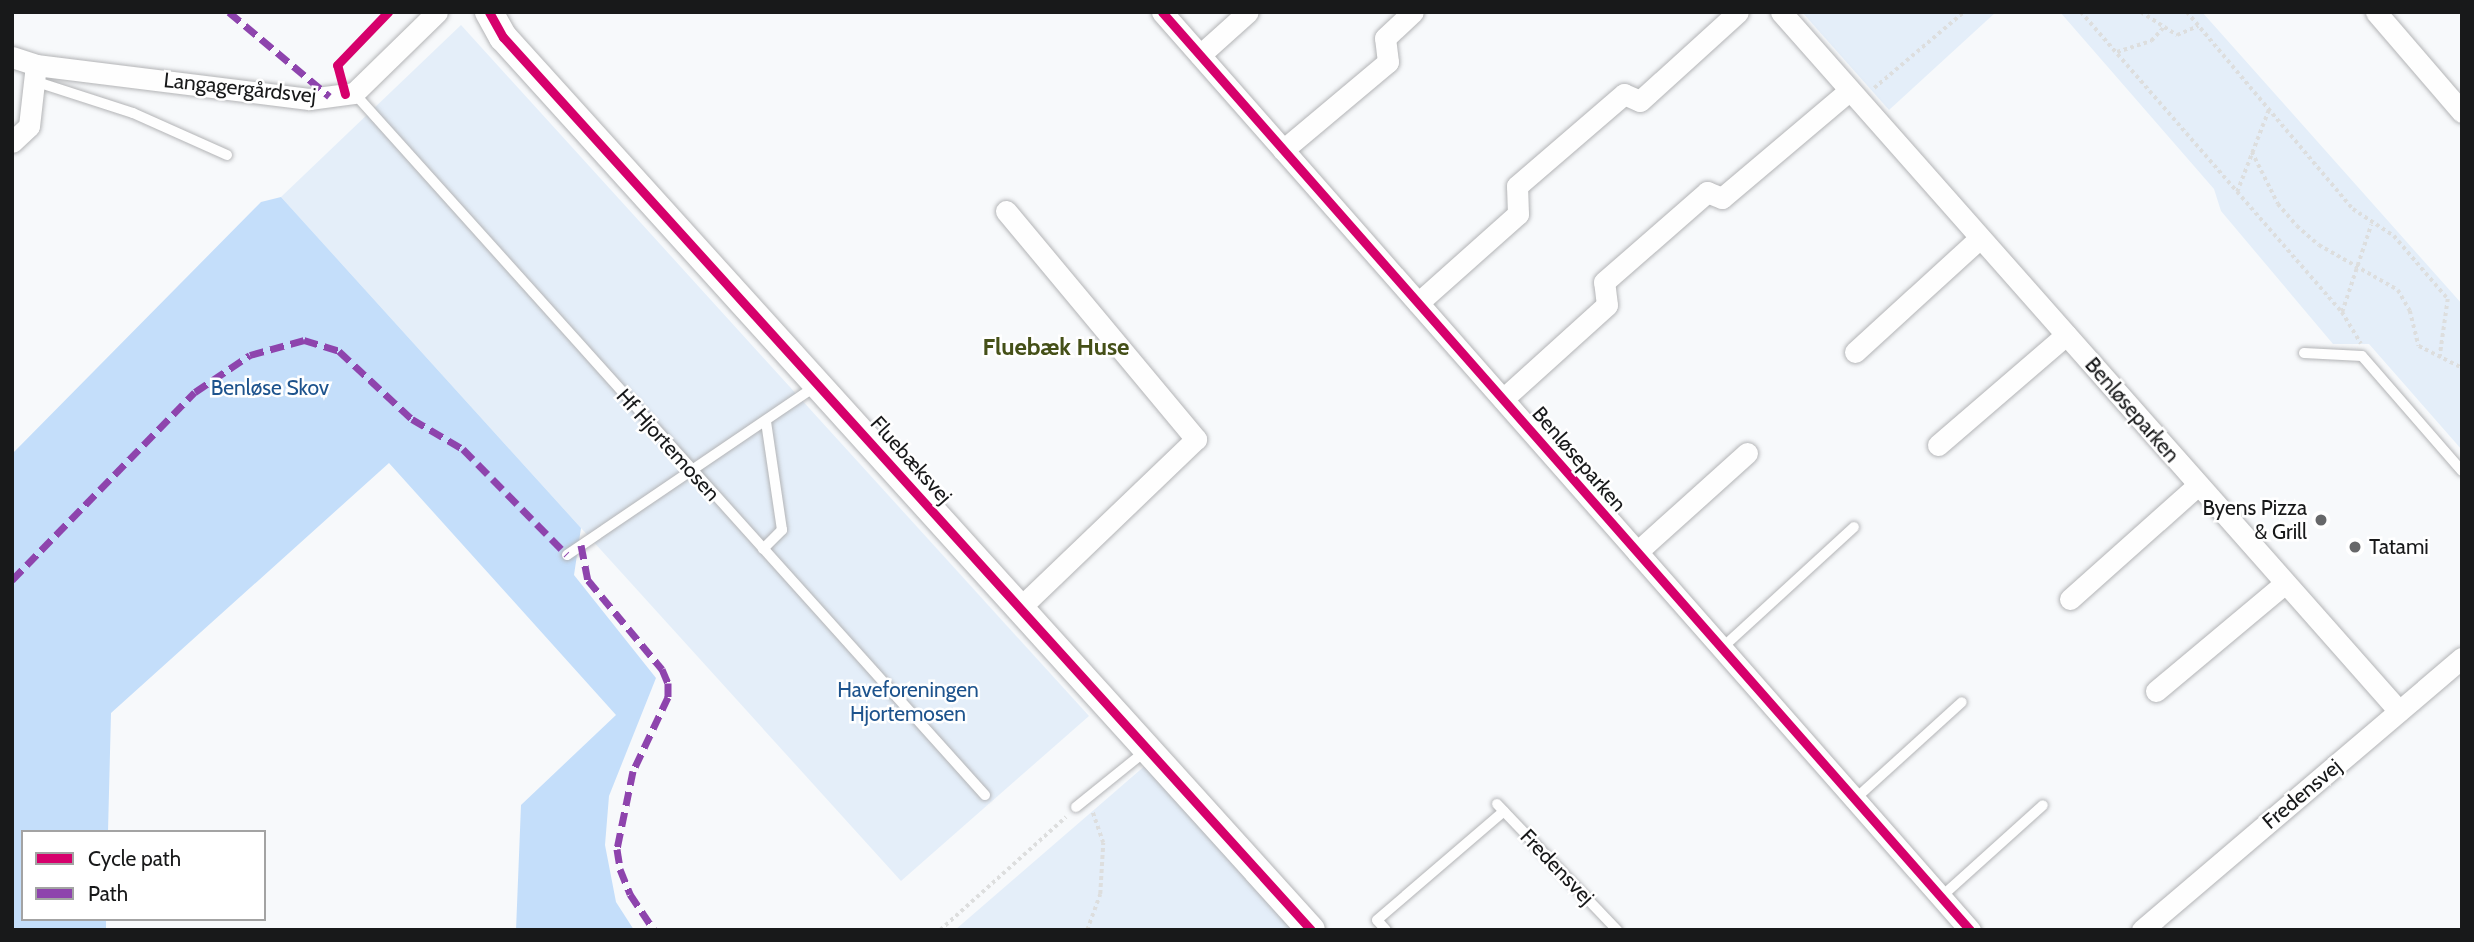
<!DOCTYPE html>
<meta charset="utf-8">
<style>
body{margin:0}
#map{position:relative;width:2474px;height:942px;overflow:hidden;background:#f7f9fb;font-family:Cabin,sans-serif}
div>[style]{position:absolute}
.green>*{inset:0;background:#e4eef9}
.forest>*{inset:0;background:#c4defa}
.path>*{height:3.5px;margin-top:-1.75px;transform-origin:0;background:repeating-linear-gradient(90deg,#dddede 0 3.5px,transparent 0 7px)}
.roads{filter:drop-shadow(0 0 2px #b3b4b6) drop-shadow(0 0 2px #b3b4b6)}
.lane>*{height:10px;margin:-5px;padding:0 5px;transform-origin:5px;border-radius:5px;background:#fefefe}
.street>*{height:21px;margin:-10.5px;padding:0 10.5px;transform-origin:10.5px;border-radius:10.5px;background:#fefefe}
.secondary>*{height:28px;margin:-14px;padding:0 14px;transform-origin:14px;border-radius:14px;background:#fefefe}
.quiet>*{height:7px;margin-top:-3.5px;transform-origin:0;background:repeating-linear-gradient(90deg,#8e44ad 0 14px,transparent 0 21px)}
.cycleway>*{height:9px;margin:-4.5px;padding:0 4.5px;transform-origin:4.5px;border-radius:4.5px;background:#d6006c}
.dots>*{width:19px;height:19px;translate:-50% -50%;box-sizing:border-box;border:4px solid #fff;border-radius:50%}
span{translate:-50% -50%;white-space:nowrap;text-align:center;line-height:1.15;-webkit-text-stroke:5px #fff;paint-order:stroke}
.street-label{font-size:21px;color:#18191a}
.park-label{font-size:21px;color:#1d538d}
.poi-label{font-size:21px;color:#18191a}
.right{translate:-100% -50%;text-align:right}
.left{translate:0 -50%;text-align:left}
.quarter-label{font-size:24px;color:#455018;font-weight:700}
.frame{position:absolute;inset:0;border:14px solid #18191a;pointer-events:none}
.legend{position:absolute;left:21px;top:830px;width:245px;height:91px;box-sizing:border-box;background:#fff;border:2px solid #a3a3a3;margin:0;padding:9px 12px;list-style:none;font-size:21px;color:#18191a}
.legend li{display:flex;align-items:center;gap:14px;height:35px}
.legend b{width:35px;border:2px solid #a3a3a3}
</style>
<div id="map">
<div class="green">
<div style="clip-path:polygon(1802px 12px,1996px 12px,1889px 110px)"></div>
<div style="clip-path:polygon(2060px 12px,2202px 12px,2462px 304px,2462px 450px,2369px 344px,2333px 344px,2221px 211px,2214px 189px)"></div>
<div style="clip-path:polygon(461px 25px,1089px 716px,901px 881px,281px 197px)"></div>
<div style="clip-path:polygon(1147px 764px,1296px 930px,955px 930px)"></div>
</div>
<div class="forest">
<div style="clip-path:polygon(281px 197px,581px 528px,574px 575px,656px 678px,609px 796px,605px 845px,616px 902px,634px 930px,516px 930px,521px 805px,616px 715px,389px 463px,111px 713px,108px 832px,23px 832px,23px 919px,106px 919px,106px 930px,12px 930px,12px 454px,261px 202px)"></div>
</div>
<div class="path">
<div style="left:2081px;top:12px;width:398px;rotate:49deg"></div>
<div style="left:2342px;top:312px;width:37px;rotate:59deg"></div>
<div style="left:2141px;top:12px;width:43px;rotate:32.6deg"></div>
<div style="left:2177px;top:35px;width:23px;rotate:-23deg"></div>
<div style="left:2187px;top:12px;width:258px;rotate:49.9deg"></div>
<div style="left:2353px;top:209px;width:49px;rotate:33.4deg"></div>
<div style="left:2394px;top:236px;width:83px;rotate:49.4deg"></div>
<div style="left:2448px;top:299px;width:58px;rotate:98deg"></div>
<div style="left:2117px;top:52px;width:36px;rotate:-18deg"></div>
<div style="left:2151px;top:41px;width:18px;rotate:-47deg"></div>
<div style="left:1874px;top:88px;width:118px;rotate:-40.2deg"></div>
<div style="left:2252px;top:152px;width:58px;rotate:63.4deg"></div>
<div style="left:2278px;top:204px;width:29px;rotate:49deg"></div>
<div style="left:2297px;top:226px;width:29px;rotate:41deg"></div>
<div style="left:2319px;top:245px;width:91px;rotate:29.7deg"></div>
<div style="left:2398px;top:290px;width:24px;rotate:60deg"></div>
<div style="left:2410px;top:311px;width:36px;rotate:76deg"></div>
<div style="left:2419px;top:346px;width:48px;rotate:27.1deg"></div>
<div style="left:2237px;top:192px;width:89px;rotate:-68.9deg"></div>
<div style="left:2342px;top:312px;width:92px;rotate:-71.6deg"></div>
<div style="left:940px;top:930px;width:169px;rotate:-41.9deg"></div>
<div style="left:1087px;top:930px;width:38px;rotate:-70deg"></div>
<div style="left:1100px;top:894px;width:51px;rotate:-86.6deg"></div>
<div style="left:1103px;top:843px;width:34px;rotate:-109deg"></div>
</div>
<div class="roads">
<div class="lane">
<div style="left:34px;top:81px;width:104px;rotate:17.9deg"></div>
<div style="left:133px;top:113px;width:103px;rotate:24.1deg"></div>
<div style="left:354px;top:93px;width:944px;rotate:48.05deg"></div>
<div style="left:2304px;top:353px;width:58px;rotate:3deg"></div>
<div style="left:2362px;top:356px;width:152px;rotate:49deg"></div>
<div style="left:763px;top:549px;width:27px;rotate:-45deg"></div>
<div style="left:782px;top:530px;width:110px;rotate:-98.4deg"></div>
<div style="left:567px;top:555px;width:301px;rotate:-34.2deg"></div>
<div style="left:1722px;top:648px;width:179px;rotate:-42.5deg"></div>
<div style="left:1855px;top:799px;width:144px;rotate:-42.2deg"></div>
<div style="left:1497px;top:804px;width:174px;rotate:46.4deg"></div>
<div style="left:1076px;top:807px;width:92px;rotate:-38.9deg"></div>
<div style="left:1941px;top:897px;width:137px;rotate:-42deg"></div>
<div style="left:1386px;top:930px;width:13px;rotate:-132deg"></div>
<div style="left:1377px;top:920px;width:167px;rotate:-40.6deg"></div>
</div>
<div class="street">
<div style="left:1162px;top:12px;width:1223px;rotate:48.65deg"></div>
<div style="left:1781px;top:12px;width:933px;rotate:48.52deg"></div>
<div style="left:2376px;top:12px;width:132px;rotate:49.3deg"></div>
<div style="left:1200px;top:55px;width:64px;rotate:-41.9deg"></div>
<div style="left:12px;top:57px;width:25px;rotate:18deg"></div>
<div style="left:36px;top:65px;width:275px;rotate:7.1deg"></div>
<div style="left:309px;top:99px;width:45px;rotate:-7.6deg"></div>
<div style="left:354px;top:93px;width:116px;rotate:-44.3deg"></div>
<div style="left:12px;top:142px;width:23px;rotate:-43deg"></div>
<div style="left:29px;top:126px;width:61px;rotate:-83.5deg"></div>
<div style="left:1283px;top:150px;width:137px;rotate:-40deg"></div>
<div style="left:1388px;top:62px;width:24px;rotate:-97deg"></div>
<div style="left:1385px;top:38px;width:38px;rotate:-43deg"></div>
<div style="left:1006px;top:211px;width:297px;rotate:50.2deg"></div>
<div style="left:1196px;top:439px;width:244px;rotate:136.2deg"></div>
<div style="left:1418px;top:303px;width:134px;rotate:-41.7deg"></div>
<div style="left:1518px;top:214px;width:28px;rotate:-92deg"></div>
<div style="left:1517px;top:186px;width:141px;rotate:-40.7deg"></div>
<div style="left:1624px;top:94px;width:17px;rotate:24deg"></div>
<div style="left:1640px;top:101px;width:132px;rotate:-42.2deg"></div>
<div style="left:1855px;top:352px;width:169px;rotate:-42.4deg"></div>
<div style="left:1503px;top:399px;width:140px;rotate:-42.1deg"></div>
<div style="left:1607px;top:305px;width:23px;rotate:-97deg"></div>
<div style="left:1604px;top:282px;width:137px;rotate:-41.1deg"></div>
<div style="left:1707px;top:192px;width:16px;rotate:22deg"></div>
<div style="left:1722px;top:198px;width:167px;rotate:-40.2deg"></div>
<div style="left:1938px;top:445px;width:169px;rotate:-40.7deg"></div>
<div style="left:1637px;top:552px;width:148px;rotate:-42deg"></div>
<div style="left:2070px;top:599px;width:171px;rotate:-41.7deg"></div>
<div style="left:2156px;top:691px;width:168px;rotate:-39.9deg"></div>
<div style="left:2142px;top:930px;width:420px;rotate:-40.4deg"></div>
</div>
<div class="secondary">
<div style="left:489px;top:12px;width:29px;rotate:61deg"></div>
<div style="left:503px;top:37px;width:1204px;rotate:47.86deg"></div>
</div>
</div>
<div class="quiet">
<div style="left:229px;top:12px;width:131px;rotate:40deg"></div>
<div style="left:581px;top:545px;width:36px;rotate:79deg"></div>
<div style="left:588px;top:580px;width:116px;rotate:50.3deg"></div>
<div style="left:662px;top:669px;width:15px;rotate:67deg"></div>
<div style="left:668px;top:683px;width:14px;rotate:90deg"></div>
<div style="left:668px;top:697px;width:82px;rotate:115.3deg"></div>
<div style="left:633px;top:771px;width:80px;rotate:101.6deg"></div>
<div style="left:617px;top:849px;width:20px;rotate:81deg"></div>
<div style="left:620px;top:869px;width:27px;rotate:68deg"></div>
<div style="left:630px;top:894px;width:43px;rotate:56.3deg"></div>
<div style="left:12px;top:580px;width:262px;rotate:-45.8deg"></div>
<div style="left:195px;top:392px;width:66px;rotate:-33.9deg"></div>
<div style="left:250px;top:355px;width:56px;rotate:-15.5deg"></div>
<div style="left:304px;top:340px;width:37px;rotate:17deg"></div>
<div style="left:339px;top:351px;width:100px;rotate:43deg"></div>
<div style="left:412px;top:419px;width:59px;rotate:30.5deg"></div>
<div style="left:463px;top:449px;width:148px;rotate:45.5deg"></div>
</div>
<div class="cycleway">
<div style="left:489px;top:12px;width:29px;rotate:61deg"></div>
<div style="left:503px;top:37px;width:1204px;rotate:47.86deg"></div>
<div style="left:1162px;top:12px;width:1223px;rotate:48.65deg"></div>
<div style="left:345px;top:94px;width:30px;rotate:-105deg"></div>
<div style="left:337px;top:65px;width:74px;rotate:-46.1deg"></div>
</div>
<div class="dots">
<div style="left:2321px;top:520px;background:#666769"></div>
<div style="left:2355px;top:547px;background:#666769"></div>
</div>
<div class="street-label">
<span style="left:240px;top:88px;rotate:6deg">Langagergårdsvej</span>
<span style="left:2132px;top:410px;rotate:49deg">Benløseparken</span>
<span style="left:668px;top:445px;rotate:48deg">Hf Hjortemosen</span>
<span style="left:1579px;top:459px;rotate:49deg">Benløseparken</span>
<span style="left:911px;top:460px;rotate:48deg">Fluebæksvej</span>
<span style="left:2302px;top:794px;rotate:-40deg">Fredensvej</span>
<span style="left:1557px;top:867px;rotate:46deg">Fredensvej</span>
</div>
<div class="park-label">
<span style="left:270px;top:388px">Benløse Skov</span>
<span style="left:908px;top:702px">Haveforeningen<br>Hjortemosen</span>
</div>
<div class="poi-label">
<span class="right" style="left:2307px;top:520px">Byens Pizza<br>&amp; Grill</span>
<span class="left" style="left:2369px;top:547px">Tatami</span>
</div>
<div class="quarter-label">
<span style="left:1056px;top:347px">Fluebæk Huse</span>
</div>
<div class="frame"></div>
<ul class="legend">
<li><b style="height:9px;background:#d6006c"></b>Cycle path</li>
<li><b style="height:9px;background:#8e44ad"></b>Path</li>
</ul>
</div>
